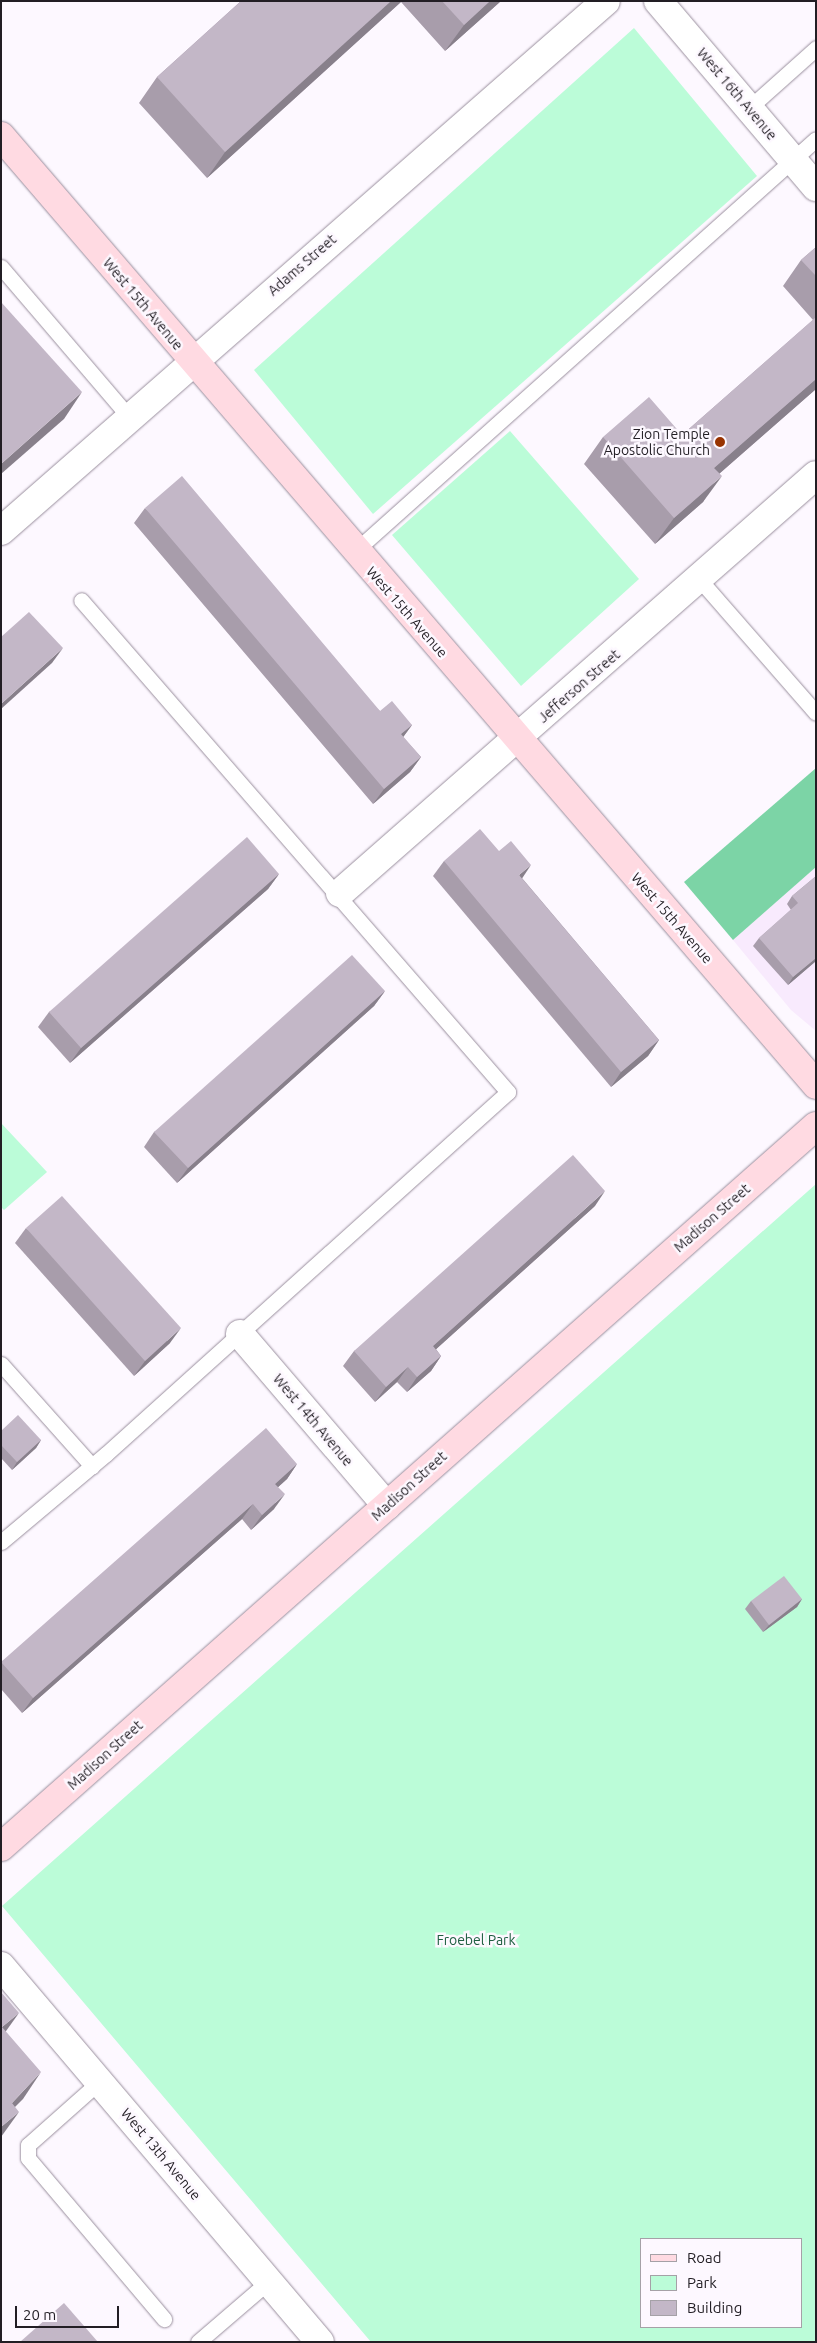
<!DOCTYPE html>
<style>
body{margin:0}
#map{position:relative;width:817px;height:2343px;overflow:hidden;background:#fdf8ff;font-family:Ubuntu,sans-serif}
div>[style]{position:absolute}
.built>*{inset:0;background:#f8eafd}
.green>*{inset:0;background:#bbfcd8}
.forest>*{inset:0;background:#7cd4a6}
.roads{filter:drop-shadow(0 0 1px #9a8f9e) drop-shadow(0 0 1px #9a8f9e)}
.lane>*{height:15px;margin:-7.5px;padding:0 7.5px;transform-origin:7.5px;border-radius:7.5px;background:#fff}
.street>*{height:28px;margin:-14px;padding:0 14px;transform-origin:14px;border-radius:14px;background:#fff}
.secondary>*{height:28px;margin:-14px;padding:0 14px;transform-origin:14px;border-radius:14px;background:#ffdae2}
.wall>*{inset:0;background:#a89dab}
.shaded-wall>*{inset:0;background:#88808b}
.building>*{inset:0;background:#c3b7c7}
.dots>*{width:14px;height:14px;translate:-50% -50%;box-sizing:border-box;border:2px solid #fdf8ff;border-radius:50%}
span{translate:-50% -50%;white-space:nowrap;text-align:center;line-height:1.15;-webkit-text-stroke:5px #fdf8ff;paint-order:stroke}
.street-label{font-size:14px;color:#221e24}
.poi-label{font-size:14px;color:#221e24}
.right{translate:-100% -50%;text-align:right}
.park-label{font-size:14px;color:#1f6042}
.frame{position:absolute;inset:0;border:2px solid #221e24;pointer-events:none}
.legend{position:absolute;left:640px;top:2238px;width:162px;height:90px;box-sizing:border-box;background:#fdf8ff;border:1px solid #a5a1a7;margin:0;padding:6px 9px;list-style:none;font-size:15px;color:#221e24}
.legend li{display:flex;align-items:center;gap:10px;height:25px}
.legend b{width:25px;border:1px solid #a5a1a7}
.scale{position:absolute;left:15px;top:2306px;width:104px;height:22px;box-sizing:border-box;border:2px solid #221e24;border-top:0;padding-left:6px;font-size:15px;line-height:18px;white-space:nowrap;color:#221e24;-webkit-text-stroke:4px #fdf8ff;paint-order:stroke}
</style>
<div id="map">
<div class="built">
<div style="clip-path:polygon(816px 867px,816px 1031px,791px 1010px,733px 940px)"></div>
</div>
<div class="green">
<div style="clip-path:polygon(634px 28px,757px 176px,373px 514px,254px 370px)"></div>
<div style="clip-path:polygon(510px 431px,639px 579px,521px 686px,392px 535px)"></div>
<div style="clip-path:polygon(1px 1123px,47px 1172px,4px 1210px,1px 1207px)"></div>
<div style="clip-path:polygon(evenodd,816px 1184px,816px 2342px,371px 2342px,2px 1906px,816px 1184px,641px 2239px,801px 2239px,801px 2327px,641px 2327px,641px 2239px)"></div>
</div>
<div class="forest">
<div style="clip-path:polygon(816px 768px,816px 867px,733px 940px,684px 882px)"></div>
</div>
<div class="roads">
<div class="lane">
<div style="left:749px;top:108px;width:90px;rotate:-41.8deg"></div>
<div style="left:1px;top:267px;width:197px;rotate:49.5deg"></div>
<div style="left:355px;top:551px;width:618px;rotate:-41.79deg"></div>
<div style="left:700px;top:580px;width:176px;rotate:48.9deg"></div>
<div style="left:1px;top:1364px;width:137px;rotate:48.3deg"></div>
<div style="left:1px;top:1542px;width:137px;rotate:-40deg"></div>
<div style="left:106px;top:1454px;width:541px;rotate:-42deg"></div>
<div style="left:508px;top:1092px;width:651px;rotate:-130.95deg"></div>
<div style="left:100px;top:2081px;width:96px;rotate:138.4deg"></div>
<div style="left:28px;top:2145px;width:13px;rotate:90deg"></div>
<div style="left:28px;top:2158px;width:211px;rotate:49.8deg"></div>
<div style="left:198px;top:2342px;width:94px;rotate:-40.7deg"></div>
</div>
<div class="street">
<div style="left:658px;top:1px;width:244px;rotate:49.7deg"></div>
<div style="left:1px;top:531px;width:804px;rotate:-41.22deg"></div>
<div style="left:340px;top:893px;width:633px;rotate:-41.29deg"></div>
<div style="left:240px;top:1334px;width:226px;rotate:49.5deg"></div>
<div style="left:1px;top:1966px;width:493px;rotate:49.7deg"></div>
</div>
<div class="secondary">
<div style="left:1px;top:136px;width:1251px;rotate:49.34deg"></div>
<div style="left:1px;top:1847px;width:1088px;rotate:-41.5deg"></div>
</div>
</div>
<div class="wall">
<div style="clip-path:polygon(241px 1px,501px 1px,445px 51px,401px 2px,207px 178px,139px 103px,157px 77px)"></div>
<div style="clip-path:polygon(816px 247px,816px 389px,719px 474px,703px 502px,655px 544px,584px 464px,603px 437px,682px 435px,813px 320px,783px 286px,801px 260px)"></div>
<div style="clip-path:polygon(145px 508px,380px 711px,412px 725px,403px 737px,421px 757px,410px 772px,373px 804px,134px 523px)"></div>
<div style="clip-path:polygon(444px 861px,522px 878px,659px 1040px,648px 1056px,611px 1087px,433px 876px)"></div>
<div style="clip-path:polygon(279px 874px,268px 889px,70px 1063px,38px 1027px,49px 1012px)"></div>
<div style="clip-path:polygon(816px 876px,816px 961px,788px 985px,753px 946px,759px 938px,791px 910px,787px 904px,792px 896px)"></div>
<div style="clip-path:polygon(385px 991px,374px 1006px,177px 1183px,144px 1147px,154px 1132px)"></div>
<div style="clip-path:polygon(595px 1206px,436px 1349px,441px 1356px,431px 1371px,407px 1392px,397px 1382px,375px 1402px,343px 1366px,354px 1351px)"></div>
<div style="clip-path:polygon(26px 1228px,170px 1343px,134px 1376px,15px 1243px)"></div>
<div style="clip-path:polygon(1px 1431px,41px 1440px,36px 1448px,12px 1470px,1px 1458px)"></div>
<div style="clip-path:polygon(297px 1464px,287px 1479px,278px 1487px,274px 1509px,251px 1530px,242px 1519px,22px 1713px,1px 1689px,1px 1662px)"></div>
<div style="clip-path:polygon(802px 1599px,797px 1607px,763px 1632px,745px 1609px,751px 1601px)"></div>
</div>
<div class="shaded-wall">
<div style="clip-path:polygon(391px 1px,402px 1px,207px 178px,225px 152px)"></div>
<div style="clip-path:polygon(490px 1px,501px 1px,445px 51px,464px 25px)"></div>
<div style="clip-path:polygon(816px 379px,816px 389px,696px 494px,714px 468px)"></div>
<div style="clip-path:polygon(82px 392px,64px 419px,1px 474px,1px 464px)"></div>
<div style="clip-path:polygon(722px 476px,703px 502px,655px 544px,674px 518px)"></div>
<div style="clip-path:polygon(63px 648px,52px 663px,1px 709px,1px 704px)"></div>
<div style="clip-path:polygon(412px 725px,401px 740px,401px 734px)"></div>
<div style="clip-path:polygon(421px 757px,410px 772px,373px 804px,384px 789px)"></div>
<div style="clip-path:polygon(531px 865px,521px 880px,519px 875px)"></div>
<div style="clip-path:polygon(279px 874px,268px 889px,70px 1063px,81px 1048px)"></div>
<div style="clip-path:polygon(816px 958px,816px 961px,788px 985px,793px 977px)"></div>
<div style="clip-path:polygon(385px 991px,374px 1006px,177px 1183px,188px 1168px)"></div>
<div style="clip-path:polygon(659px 1040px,648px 1056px,611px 1087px,621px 1072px)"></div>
<div style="clip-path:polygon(605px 1191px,595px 1206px,423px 1361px,433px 1346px)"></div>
<div style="clip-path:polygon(181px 1328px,170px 1343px,134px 1376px,145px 1361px)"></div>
<div style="clip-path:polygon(441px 1356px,431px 1371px,407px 1392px,417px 1377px)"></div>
<div style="clip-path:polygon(408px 1367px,397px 1382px,375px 1402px,386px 1387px)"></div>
<div style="clip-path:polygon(41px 1440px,36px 1448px,12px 1470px,17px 1462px)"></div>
<div style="clip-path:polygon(297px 1464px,287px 1479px,265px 1499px,275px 1484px)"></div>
<div style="clip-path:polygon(285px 1494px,274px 1509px,251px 1530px,262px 1515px)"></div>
<div style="clip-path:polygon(253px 1504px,242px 1519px,22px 1713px,33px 1698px)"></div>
<div style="clip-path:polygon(802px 1599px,797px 1607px,763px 1632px,769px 1625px)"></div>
<div style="clip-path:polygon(19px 2013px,1px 2038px,2px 2027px)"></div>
<div style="clip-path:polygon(41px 2072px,23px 2099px,1px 2121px,12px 2103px)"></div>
<div style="clip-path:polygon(19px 2112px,1px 2137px,1px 2127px)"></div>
</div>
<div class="building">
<div style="clip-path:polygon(241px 1px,391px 1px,225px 152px,157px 77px)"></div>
<div style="clip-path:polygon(442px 1px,490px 1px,464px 25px)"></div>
<div style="clip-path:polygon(816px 247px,816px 276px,801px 260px)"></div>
<div style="clip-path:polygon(1px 302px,82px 392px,1px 464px)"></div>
<div style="clip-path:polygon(816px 317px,816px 379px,714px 468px,722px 476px,674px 518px,603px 437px,649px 397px,682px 435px)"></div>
<div style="clip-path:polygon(182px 476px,380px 711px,392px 701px,412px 725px,401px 734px,421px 757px,384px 789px,145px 508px)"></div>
<div style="clip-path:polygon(29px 612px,63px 648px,1px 704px,1px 637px)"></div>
<div style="clip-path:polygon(480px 829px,499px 851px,511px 841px,531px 865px,519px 875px,659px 1040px,621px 1072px,444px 861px)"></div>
<div style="clip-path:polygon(247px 837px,279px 874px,81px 1048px,49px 1012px)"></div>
<div style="clip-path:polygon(816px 876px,816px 958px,793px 977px,759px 938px,798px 903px,792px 896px)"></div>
<div style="clip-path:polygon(352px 955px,385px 991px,188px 1168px,154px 1132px)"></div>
<div style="clip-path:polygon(573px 1155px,605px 1191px,433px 1346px,441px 1356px,417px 1377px,408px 1367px,386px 1387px,354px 1351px)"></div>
<div style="clip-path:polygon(62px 1196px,181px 1328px,145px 1361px,26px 1228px)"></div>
<div style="clip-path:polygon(18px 1415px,41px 1440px,17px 1462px,1px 1445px,1px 1431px)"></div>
<div style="clip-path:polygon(266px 1428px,297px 1464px,275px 1484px,285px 1494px,262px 1515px,253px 1504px,33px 1698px,1px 1662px)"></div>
<div style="clip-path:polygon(784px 1576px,802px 1599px,769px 1625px,751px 1601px)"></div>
<div style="clip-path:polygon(1px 1992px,19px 2013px,2px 2027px,41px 2072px,12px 2103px,19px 2112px,1px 2127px)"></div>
<div style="clip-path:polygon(64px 2303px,98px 2342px,20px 2342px)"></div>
</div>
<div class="dots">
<div style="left:720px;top:442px;background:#983301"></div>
</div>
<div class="street-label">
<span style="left:737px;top:94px;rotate:50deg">West 16th Avenue</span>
<span style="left:302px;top:265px;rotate:-41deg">Adams Street</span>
<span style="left:143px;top:304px;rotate:50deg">West 15th Avenue</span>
<span style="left:407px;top:612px;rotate:49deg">West 15th Avenue</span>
<span style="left:579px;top:686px;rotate:-41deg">Jefferson Street</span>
<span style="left:672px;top:918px;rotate:49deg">West 15th Avenue</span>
<span style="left:712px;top:1218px;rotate:-41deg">Madison Street</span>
<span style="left:313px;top:1420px;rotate:50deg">West 14th Avenue</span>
<span style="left:409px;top:1486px;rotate:-42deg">Madison Street</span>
<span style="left:105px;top:1755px;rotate:-42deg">Madison Street</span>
<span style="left:161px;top:2154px;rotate:50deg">West 13th Avenue</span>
</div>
<div class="poi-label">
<span class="right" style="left:710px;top:442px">Zion Temple<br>Apostolic Church</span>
</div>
<div class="park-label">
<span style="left:476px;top:1940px">Froebel Park</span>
</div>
<div class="frame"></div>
<ul class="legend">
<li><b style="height:6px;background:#ffdae2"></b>Road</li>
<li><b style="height:14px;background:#bbfcd8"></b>Park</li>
<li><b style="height:14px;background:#c3b7c7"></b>Building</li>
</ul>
<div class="scale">20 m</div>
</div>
